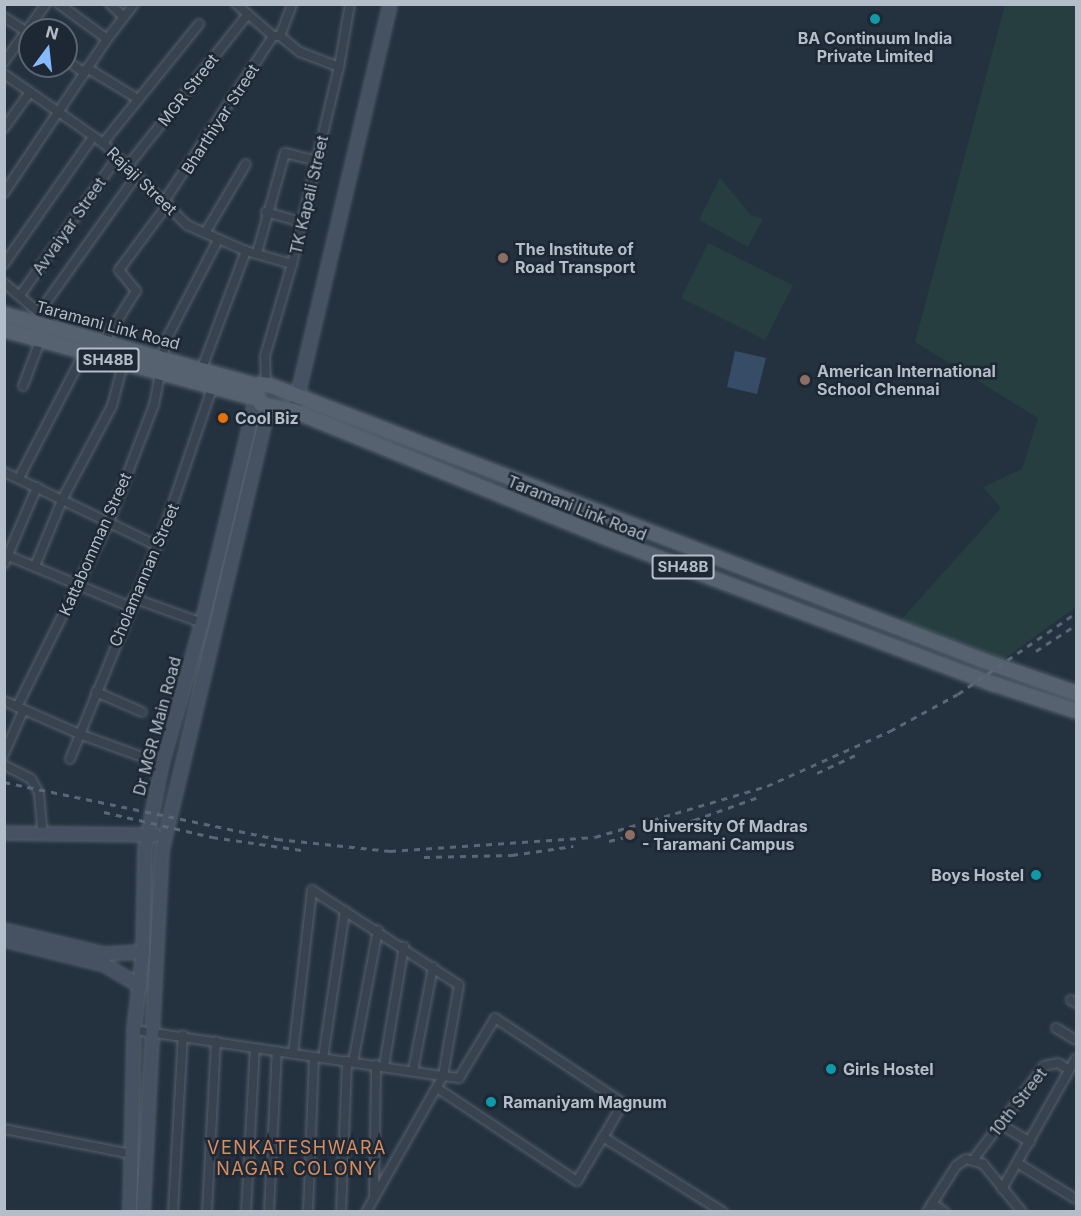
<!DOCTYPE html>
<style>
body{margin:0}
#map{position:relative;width:1081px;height:1216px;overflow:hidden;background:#24313f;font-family:Inter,sans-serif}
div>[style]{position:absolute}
.green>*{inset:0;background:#263e40}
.water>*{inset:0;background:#374d67}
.roads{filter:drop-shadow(0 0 2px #56616d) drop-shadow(0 0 2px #56616d)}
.street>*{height:8px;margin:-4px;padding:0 4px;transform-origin:4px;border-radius:4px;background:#38434f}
.secondary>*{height:12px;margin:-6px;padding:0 6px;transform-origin:6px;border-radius:6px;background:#465262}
.primary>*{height:14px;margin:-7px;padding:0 7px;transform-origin:7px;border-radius:7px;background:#56626f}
.rail>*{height:3px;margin-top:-1.5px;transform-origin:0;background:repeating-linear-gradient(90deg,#5a6776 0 6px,transparent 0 12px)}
.dots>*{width:16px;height:16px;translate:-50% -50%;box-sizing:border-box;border:3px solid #1d2834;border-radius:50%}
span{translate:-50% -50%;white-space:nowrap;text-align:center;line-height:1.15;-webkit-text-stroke:5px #1d2834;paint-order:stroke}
.shield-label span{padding:2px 4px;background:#1d2834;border:2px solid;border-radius:4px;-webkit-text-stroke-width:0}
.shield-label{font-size:15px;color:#b4beca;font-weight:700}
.poi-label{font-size:16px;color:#b4beca;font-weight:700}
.left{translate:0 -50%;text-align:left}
.right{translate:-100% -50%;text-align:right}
.street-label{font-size:16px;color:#b4beca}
.neighbourhood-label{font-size:18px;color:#d88e61;letter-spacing:1.5px}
.frame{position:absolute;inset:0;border:6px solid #b4beca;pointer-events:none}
.north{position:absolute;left:18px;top:18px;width:60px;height:60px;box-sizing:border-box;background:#1d2834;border:2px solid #596470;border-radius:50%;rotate:15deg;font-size:16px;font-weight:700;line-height:24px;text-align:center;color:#b4beca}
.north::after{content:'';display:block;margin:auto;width:21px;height:27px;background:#88bafb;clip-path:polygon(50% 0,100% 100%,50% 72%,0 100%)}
</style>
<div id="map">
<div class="green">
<div style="clip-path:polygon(1005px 5px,1076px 5px,1076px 607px,1004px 659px,901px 620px,1001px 508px,983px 487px,1022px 469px,1038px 418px,915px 342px)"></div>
<div style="clip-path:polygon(720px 178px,751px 215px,763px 219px,748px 247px,699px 220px)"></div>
<div style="clip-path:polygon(708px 243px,793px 285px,765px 340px,681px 298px)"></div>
</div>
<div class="water">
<div style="clip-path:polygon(735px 351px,766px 358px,757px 394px,727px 387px)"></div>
</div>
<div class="roads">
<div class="street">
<div style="left:59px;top:4px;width:59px;rotate:36.1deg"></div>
<div style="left:110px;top:4px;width:18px;rotate:43deg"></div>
<div style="left:236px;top:4px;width:49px;rotate:40.9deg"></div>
<div style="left:273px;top:36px;width:7px"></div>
<div style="left:280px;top:36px;width:26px;rotate:39deg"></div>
<div style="left:300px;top:52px;width:42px;rotate:21deg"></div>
<div style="left:4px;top:17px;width:30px;rotate:33deg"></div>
<div style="left:280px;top:36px;width:34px;rotate:-69deg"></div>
<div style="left:66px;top:60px;width:21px;rotate:35deg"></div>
<div style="left:4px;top:62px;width:72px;rotate:-54.1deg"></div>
<div style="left:87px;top:68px;width:60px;rotate:31.3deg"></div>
<div style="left:4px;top:74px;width:121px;rotate:34.9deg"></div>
<div style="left:103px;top:143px;width:117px;rotate:44.3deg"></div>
<div style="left:187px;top:225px;width:64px;rotate:23.8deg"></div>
<div style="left:246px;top:251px;width:48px;rotate:15.8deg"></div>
<div style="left:4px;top:128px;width:44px;rotate:-54.2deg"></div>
<div style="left:103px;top:143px;width:153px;rotate:-51.1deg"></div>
<div style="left:127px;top:167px;width:195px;rotate:-51.7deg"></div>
<div style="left:4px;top:193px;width:185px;rotate:-56.2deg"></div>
<div style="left:107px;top:39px;width:44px;rotate:-52.4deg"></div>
<div style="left:165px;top:200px;width:196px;rotate:-56.6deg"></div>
<div style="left:266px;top:212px;width:37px;rotate:16deg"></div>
<div style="left:205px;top:233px;width:80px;rotate:-59.3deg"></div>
<div style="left:257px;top:253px;width:104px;rotate:-74.4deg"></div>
<div style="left:285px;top:153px;width:33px;rotate:14deg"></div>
<div style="left:4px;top:264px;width:155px;rotate:-55deg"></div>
<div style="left:4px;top:283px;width:68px;rotate:40.2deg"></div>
<div style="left:21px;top:294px;width:166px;rotate:-54.8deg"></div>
<div style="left:40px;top:311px;width:167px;rotate:-54.5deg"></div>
<div style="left:105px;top:340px;width:58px;rotate:-57.7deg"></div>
<div style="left:136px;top:291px;width:27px;rotate:-129deg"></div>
<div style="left:119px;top:270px;width:82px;rotate:-53.4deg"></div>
<div style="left:162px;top:357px;width:20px;rotate:-75deg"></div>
<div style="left:167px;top:338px;width:110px;rotate:-62.5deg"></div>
<div style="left:202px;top:368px;width:125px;rotate:-69.4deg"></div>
<div style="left:266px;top:384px;width:28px;rotate:-92deg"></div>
<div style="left:265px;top:356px;width:96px;rotate:-73.6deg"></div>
<div style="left:292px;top:264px;width:203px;rotate:-76.6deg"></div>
<div style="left:339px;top:67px;width:64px;rotate:-80.1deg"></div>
<div style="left:23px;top:386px;width:48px;rotate:-69.3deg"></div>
<div style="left:4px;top:472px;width:169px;rotate:25.7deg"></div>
<div style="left:19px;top:478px;width:141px;rotate:-62.5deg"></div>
<div style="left:4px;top:554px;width:138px;rotate:22.7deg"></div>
<div style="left:4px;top:564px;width:84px;rotate:-66.8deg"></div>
<div style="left:35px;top:566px;width:74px;rotate:-67.6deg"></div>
<div style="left:63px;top:498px;width:104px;rotate:-62deg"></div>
<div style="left:112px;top:406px;width:43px;rotate:-75.3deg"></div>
<div style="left:133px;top:598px;width:73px;rotate:19.9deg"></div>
<div style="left:96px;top:692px;width:50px;rotate:23.5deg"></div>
<div style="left:4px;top:701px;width:82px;rotate:23.7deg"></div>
<div style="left:79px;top:734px;width:88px;rotate:19.9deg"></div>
<div style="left:17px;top:707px;width:207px;rotate:-63.6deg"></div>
<div style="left:109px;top:522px;width:125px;rotate:-69deg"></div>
<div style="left:154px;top:405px;width:31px;rotate:-79deg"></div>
<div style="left:4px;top:754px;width:47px;rotate:-66.2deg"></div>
<div style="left:70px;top:759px;width:257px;rotate:-67.8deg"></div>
<div style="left:167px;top:521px;width:140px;rotate:-71.3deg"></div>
<div style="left:4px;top:765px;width:30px;rotate:27deg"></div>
<div style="left:31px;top:779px;width:16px;rotate:60deg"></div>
<div style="left:39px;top:793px;width:38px;rotate:85deg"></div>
<div style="left:1071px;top:1000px;width:6px;rotate:31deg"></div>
<div style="left:1056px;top:1028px;width:23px;rotate:31deg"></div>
<div style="left:134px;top:1030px;width:312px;rotate:8.5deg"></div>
<div style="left:443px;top:1076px;width:156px;rotate:119.5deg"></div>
<div style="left:293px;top:1054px;width:165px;rotate:-83.4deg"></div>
<div style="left:312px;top:890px;width:175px;rotate:32.9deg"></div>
<div style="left:459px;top:985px;width:92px;rotate:100deg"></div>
<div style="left:443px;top:1076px;width:16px;rotate:7deg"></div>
<div style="left:459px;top:1078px;width:70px;rotate:-59deg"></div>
<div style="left:495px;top:1018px;width:154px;rotate:33.6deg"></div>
<div style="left:623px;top:1103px;width:39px;rotate:120deg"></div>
<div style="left:603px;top:1137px;width:142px;rotate:32deg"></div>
<div style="left:323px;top:1058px;width:149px;rotate:-81.5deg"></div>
<div style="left:353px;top:1062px;width:134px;rotate:-79.3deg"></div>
<div style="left:384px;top:1066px;width:121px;rotate:-80.5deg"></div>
<div style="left:413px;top:1071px;width:106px;rotate:-79.1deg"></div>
<div style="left:437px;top:1088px;width:168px;rotate:33.6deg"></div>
<div style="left:577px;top:1181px;width:51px;rotate:-59.4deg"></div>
<div style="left:1000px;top:1124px;width:35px;rotate:31deg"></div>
<div style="left:4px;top:1129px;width:129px;rotate:11.1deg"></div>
<div style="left:973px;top:1160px;width:118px;rotate:-52.9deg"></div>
<div style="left:1044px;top:1066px;width:14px;rotate:-12deg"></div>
<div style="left:1058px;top:1063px;width:13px;rotate:32deg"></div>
<div style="left:1019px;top:1164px;width:67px;rotate:31.6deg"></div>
<div style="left:1002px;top:1189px;width:150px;rotate:-60.5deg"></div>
<div style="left:374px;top:1196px;width:131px;rotate:-89.1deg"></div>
<div style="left:932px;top:1203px;width:16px;rotate:35deg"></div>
<div style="left:173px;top:1212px;width:177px;rotate:-86.8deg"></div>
<div style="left:207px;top:1212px;width:171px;rotate:-87deg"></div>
<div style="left:246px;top:1212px;width:164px;rotate:-86.9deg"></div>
<div style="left:269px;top:1212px;width:161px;rotate:-87.2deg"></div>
<div style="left:308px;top:1212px;width:155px;rotate:-87.8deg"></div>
<div style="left:341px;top:1212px;width:151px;rotate:-87.7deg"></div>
<div style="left:927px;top:1212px;width:54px;rotate:-57.8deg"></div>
<div style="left:956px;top:1166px;width:12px;rotate:-35deg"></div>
<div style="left:966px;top:1159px;width:18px;rotate:16deg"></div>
<div style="left:983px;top:1164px;width:62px;rotate:50.9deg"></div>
</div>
<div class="secondary">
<div style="left:294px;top:411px;width:418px;rotate:-76.7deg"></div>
<div style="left:4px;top:833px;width:151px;rotate:0.8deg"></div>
<div style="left:4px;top:930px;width:103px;rotate:13.5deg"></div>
<div style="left:104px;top:954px;width:39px;rotate:-3deg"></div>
<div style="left:4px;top:940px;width:104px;rotate:13.9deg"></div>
<div style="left:105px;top:965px;width:41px;rotate:31deg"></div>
<div style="left:130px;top:1212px;width:182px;rotate:-88.7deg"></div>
<div style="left:134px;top:1030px;width:79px;rotate:-83.4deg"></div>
<div style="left:143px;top:952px;width:102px;rotate:-88.9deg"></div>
<div style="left:145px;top:850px;width:88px;rotate:-78.8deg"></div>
<div style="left:162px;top:764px;width:147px;rotate:-74.2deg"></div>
<div style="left:202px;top:623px;width:229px;rotate:-76.4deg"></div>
<div style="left:143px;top:1212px;width:362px;rotate:-87deg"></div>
<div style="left:162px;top:850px;width:459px;rotate:-76.5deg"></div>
</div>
<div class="primary">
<div style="left:4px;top:314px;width:264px;rotate:15.8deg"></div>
<div style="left:4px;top:330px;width:260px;rotate:15.2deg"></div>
<div style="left:1076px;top:693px;width:100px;rotate:-160.7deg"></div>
<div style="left:982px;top:660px;width:764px;rotate:-158.91deg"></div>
<div style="left:269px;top:385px;width:9px;rotate:-174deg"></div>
<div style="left:260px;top:384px;width:8px;rotate:130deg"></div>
<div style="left:255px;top:390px;width:15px;rotate:67deg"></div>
<div style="left:261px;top:404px;width:34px;rotate:12deg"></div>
<div style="left:294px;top:411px;width:335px;rotate:22.1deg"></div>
<div style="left:604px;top:537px;width:417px;rotate:20.7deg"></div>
<div style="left:994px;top:684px;width:86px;rotate:18.2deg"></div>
</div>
</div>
<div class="rail">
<div style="left:1036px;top:651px;width:48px;rotate:-33deg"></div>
<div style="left:817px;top:773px;width:47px;rotate:-24.9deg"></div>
<div style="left:4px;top:782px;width:279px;rotate:11.8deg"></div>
<div style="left:277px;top:839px;width:114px;rotate:6.1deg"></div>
<div style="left:390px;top:851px;width:205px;rotate:-3.9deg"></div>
<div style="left:595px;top:837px;width:179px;rotate:-16.5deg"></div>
<div style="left:767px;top:786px;width:135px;rotate:-24.1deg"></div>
<div style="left:890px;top:731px;width:77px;rotate:-28.6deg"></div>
<div style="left:958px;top:694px;width:143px;rotate:-34.5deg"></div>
<div style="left:104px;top:812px;width:111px;rotate:13deg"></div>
<div style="left:212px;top:837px;width:90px;rotate:8.3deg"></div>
<div style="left:609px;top:841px;width:88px;rotate:-13.9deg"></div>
<div style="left:694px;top:820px;width:71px;rotate:-19.7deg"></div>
<div style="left:424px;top:857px;width:88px;rotate:-1.3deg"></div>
<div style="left:512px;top:855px;width:62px;rotate:-8.4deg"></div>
</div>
<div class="dots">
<div style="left:875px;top:19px;background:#0f9aa8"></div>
<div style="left:503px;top:258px;background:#8d6e63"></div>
<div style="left:805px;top:380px;background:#8d6e63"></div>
<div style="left:223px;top:418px;background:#e8710a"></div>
<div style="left:630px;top:835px;background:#8d6e63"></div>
<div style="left:1036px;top:875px;background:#0f9aa8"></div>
<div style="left:831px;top:1069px;background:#0f9aa8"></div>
<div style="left:491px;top:1102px;background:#0f9aa8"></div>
</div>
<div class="shield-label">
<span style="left:108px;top:360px">SH48B</span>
<span style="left:683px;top:567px">SH48B</span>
</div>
<div class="poi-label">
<span style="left:875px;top:47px">BA Continuum India<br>Private Limited</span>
<span class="left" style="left:515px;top:258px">The Institute of<br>Road Transport</span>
<span class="left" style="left:817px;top:380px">American International<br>School Chennai</span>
<span class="left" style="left:235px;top:418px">Cool Biz</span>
<span class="left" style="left:642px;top:835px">University Of Madras<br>- Taramani Campus</span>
<span class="right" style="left:1024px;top:875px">Boys Hostel</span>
<span class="left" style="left:843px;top:1069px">Girls Hostel</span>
<span class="left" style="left:503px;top:1102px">Ramaniyam Magnum</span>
</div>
<div class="street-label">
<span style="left:188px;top:90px;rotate:-52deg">MGR Street</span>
<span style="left:220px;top:119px;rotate:-57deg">Bharthiyar Street</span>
<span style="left:142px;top:181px;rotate:44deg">Rajaji Street</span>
<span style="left:309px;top:195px;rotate:-77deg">TK Kapali Street</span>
<span style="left:69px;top:226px;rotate:-55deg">Avvaiyar Street</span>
<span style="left:108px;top:325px;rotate:15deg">Taramani Link Road</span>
<span style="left:577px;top:508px;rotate:22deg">Taramani Link Road</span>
<span style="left:95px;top:544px;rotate:-66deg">Kattabomman Street</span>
<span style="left:144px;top:575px;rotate:-67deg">Cholamannan Street</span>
<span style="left:157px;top:726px;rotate:-75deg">Dr MGR Main Road</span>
<span style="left:1018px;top:1102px;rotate:-52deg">10th Street</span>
</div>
<div class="neighbourhood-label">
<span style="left:297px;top:1159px">VENKATESHWARA<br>NAGAR COLONY</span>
</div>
<div class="frame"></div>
<div class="north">N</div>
</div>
